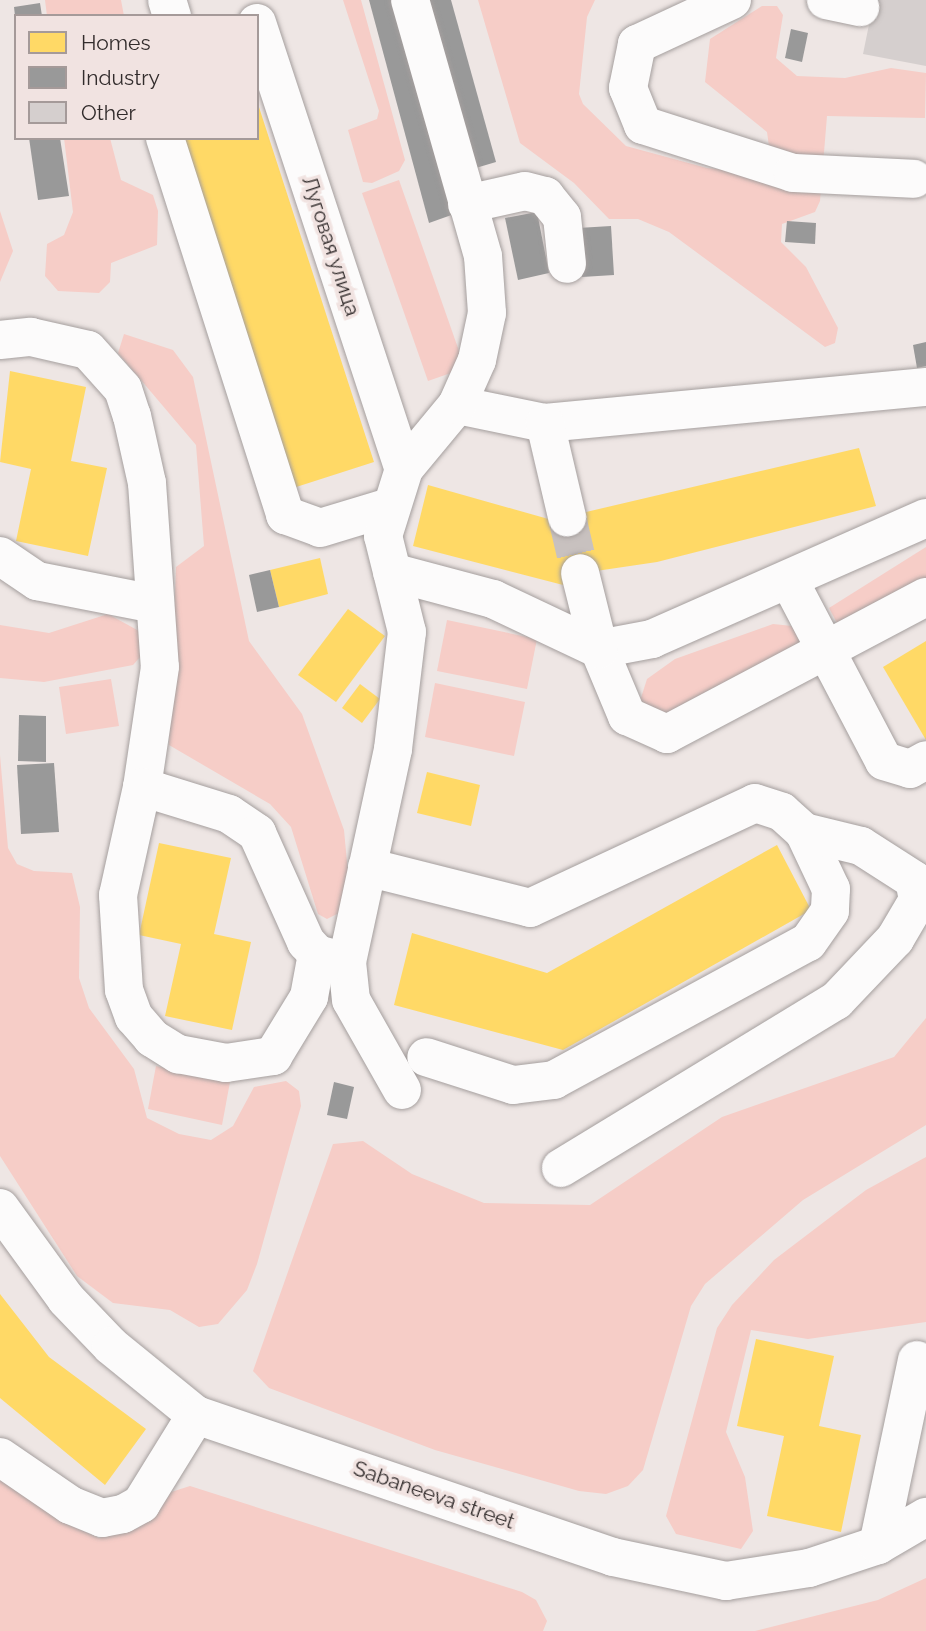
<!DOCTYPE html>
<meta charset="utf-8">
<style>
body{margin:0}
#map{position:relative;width:926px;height:1631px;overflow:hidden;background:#eee6e4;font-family:Raleway,sans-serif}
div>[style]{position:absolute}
.green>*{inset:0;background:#f6cdc7}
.homes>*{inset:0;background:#ffd966}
.industry>*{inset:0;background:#999}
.building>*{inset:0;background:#d5cfce}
.minor-tunnel>*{height:38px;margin-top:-19px;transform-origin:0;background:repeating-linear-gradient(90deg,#c8c1bf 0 38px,transparent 0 57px)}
.roads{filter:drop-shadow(0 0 2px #a59f9e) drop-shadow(0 0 2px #a59f9e)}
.minor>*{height:38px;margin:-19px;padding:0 19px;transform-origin:19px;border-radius:19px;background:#fcfbfb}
span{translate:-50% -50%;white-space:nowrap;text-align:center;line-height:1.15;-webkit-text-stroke:7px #f1e3e1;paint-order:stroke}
.street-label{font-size:21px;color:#322c2c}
.legend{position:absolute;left:14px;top:14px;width:245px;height:126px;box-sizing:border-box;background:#f1e3e1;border:2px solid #a59a99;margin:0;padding:9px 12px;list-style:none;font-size:21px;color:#322c2c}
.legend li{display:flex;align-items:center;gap:14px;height:35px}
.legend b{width:35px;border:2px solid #a59a99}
</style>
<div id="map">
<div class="green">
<div style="clip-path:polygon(45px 0,121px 0,124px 16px,47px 16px)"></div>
<div style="clip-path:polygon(343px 0,361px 0,405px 160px,399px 171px,372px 183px,363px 182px,348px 130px,377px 119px,379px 111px)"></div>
<div style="clip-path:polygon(478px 0,595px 0,587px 17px,579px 94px,583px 104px,626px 146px,707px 168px,744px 172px,769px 146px,767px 132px,705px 82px,710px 39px,762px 6px,777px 6px,783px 15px,776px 58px,797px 76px,845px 78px,891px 68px,926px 73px,925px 118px,827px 116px,820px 201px,815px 212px,782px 224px,781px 242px,806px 267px,838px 328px,835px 343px,825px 347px,669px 232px,638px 219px,609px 219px,574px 183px,520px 143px)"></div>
<div style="clip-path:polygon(64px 138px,110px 138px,121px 180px,153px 195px,158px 211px,157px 245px,111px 263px,110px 282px,99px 293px,58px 291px,45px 276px,47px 244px,64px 235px,73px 212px)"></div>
<div style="clip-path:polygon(399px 180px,465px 368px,428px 381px,362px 193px)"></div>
<div style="clip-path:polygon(0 211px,13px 251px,0 282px)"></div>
<div style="clip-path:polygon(124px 334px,173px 350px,193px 377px,249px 641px,302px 714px,344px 830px,348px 873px,339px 913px,327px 919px,318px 914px,291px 827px,270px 804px,169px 745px,176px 567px,204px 546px,196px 445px,118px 353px)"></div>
<div style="clip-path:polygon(926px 547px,926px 583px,838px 625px,829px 608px)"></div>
<div style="clip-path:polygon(108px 614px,139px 631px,143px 654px,133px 665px,44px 682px,0 678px,0 625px,49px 633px)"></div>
<div style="clip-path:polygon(447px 620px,537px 639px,527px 689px,437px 671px)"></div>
<div style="clip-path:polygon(773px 624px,792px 626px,802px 646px,680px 714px,659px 713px,640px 701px,647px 679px,675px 659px)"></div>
<div style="clip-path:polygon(111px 679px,119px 726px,66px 734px,59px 687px)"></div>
<div style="clip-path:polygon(435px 683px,525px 702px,514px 756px,425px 737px)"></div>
<div style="clip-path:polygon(0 755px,8px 848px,17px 864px,34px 871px,72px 873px,80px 907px,79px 978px,89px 1008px,134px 1069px,147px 1118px,179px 1134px,211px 1140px,233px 1126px,254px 1087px,286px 1081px,299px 1091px,301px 1106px,257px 1264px,247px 1290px,218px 1324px,199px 1327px,170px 1310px,113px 1303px,77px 1276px,0 1156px)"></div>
<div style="clip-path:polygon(926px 1018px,926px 1125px,803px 1200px,705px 1284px,691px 1306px,643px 1470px,628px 1486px,606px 1494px,579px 1491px,435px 1450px,269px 1388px,253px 1371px,333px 1144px,363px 1141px,412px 1174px,484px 1203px,590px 1205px,722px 1117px,894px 1057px)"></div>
<div style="clip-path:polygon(156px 1066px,230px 1082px,222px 1125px,148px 1109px)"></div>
<div style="clip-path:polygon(926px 1157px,926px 1322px,808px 1339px,751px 1330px,726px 1432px,745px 1477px,753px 1531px,741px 1549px,676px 1534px,666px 1516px,717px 1328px,732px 1305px,774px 1260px,866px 1190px)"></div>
<div style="clip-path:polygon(0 1477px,65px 1523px,99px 1538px,138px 1528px,165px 1494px,190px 1486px,522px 1592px,536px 1600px,547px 1621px,543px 1631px,0 1631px)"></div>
<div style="clip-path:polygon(926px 1578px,926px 1631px,755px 1631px,878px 1600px)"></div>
</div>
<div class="homes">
<div style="clip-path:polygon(258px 104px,374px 462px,290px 489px,177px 138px,257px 138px)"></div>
<div style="clip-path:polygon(10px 371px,86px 387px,71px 461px,107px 468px,88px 556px,16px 541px,31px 469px,0 462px)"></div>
<div style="clip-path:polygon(859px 448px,876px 506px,657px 562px,569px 575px,567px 586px,413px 546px,428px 485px,552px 520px)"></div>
<div style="clip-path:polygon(320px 558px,328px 594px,279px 607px,270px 570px)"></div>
<div style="clip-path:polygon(348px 609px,385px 636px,336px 702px,298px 675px)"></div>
<div style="clip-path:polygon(926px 641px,926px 740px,883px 667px)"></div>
<div style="clip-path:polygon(360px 684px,380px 699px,362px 723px,342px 708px)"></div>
<div style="clip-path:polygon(427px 772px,480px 785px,471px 826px,417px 813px)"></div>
<div style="clip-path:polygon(159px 843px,231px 858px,214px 934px,251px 942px,232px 1030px,165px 1016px,181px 944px,139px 935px)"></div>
<div style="clip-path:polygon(777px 845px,811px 910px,563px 1050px,394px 1005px,412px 933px,547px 973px)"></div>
<div style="clip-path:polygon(0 1294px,49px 1357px,146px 1429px,105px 1485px,0 1398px)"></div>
<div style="clip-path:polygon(756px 1339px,834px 1356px,819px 1426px,861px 1435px,841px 1532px,767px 1516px,784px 1436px,737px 1426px)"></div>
</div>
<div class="industry">
<div style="clip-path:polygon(369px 0,399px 0,457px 213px,429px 223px)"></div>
<div style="clip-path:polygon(422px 0,451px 0,496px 162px,469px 170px)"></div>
<div style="clip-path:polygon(40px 3px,42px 16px,15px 16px,14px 7px)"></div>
<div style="clip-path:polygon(791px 29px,808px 33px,802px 62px,785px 58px)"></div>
<div style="clip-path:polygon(29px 138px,60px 138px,69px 196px,38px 200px)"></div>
<div style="clip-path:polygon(537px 212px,549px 273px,518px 280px,505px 218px)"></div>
<div style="clip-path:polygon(787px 221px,816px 223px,815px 244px,785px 242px)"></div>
<div style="clip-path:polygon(611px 226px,614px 275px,582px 277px,578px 228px)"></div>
<div style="clip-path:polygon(926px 342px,926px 366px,917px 368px,913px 345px)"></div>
<div style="clip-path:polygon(270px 570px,279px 607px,257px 612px,249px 575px)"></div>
<div style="clip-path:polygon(19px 715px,46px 716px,46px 762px,18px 761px)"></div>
<div style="clip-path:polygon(54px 763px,59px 832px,21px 834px,17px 765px)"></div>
<div style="clip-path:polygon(334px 1082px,354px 1087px,347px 1119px,327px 1115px)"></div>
</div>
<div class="building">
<div style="clip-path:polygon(874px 0,926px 0,926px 66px,863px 54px)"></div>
</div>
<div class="minor-tunnel">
<div style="left:567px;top:517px;width:57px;rotate:76.9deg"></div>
</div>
<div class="roads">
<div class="minor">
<div style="left:167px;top:0;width:17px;rotate:73deg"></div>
<div style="left:732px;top:0;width:105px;rotate:155.1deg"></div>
<div style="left:637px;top:44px;width:45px;rotate:101.6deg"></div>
<div style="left:628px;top:88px;width:40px;rotate:68deg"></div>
<div style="left:643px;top:125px;width:157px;rotate:17.7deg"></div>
<div style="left:793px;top:173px;width:121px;rotate:2.8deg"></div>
<div style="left:826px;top:0;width:35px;rotate:12deg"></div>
<div style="left:257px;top:23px;width:470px;rotate:71.8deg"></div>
<div style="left:165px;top:138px;width:396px;rotate:72.3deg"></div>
<div style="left:285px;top:515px;width:37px;rotate:20deg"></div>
<div style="left:320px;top:528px;width:72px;rotate:-16.9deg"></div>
<div style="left:467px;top:204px;width:59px;rotate:-12.6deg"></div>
<div style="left:525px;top:191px;width:21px;rotate:14deg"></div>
<div style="left:545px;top:196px;width:27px;rotate:51deg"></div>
<div style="left:562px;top:217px;width:47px;rotate:83.9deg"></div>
<div style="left:0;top:340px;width:31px;rotate:-6deg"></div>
<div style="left:31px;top:337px;width:58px;rotate:12.8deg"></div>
<div style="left:88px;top:350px;width:52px;rotate:48.1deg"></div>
<div style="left:123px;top:389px;width:28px;rotate:72deg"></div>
<div style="left:132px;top:416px;width:69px;rotate:77.4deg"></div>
<div style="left:147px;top:483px;width:184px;rotate:86deg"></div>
<div style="left:160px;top:667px;width:121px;rotate:98.5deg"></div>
<div style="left:142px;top:787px;width:91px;rotate:17.2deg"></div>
<div style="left:229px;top:814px;width:34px;rotate:34deg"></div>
<div style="left:257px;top:833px;width:120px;rotate:65.8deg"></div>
<div style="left:306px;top:942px;width:16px;rotate:47deg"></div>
<div style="left:317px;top:954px;width:31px;rotate:15deg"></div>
<div style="left:457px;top:405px;width:90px;rotate:11.6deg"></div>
<div style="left:545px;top:423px;width:383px;rotate:-5.4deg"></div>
<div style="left:545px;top:423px;width:97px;rotate:76.8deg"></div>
<div style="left:926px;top:518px;width:300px;rotate:156.2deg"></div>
<div style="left:652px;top:639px;width:54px;rotate:169.3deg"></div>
<div style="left:599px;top:649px;width:73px;rotate:67.3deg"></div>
<div style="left:627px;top:716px;width:44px;rotate:24.2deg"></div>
<div style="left:667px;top:734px;width:293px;rotate:-27.9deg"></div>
<div style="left:0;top:556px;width:45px;rotate:34deg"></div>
<div style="left:37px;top:581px;width:119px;rotate:11.1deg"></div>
<div style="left:392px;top:572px;width:105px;rotate:15deg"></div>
<div style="left:493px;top:599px;width:117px;rotate:25.3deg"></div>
<div style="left:599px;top:649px;width:78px;rotate:-104deg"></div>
<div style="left:789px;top:580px;width:204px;rotate:62.3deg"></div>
<div style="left:884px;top:761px;width:27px;rotate:17deg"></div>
<div style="left:910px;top:769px;width:18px;rotate:-29deg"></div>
<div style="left:142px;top:787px;width:111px;rotate:102.5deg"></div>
<div style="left:118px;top:895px;width:95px;rotate:86.4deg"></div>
<div style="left:124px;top:990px;width:29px;rotate:70deg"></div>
<div style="left:134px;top:1017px;width:28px;rotate:49deg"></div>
<div style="left:152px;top:1038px;width:31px;rotate:32deg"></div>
<div style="left:178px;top:1054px;width:49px;rotate:10.6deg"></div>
<div style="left:226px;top:1063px;width:48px;rotate:-8.5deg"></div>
<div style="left:273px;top:1056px;width:69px;rotate:-58.6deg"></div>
<div style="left:309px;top:997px;width:44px;rotate:-79.5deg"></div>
<div style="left:367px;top:867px;width:168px;rotate:14.1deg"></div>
<div style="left:530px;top:908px;width:248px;rotate:-25deg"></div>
<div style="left:755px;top:803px;width:28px;rotate:18deg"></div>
<div style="left:782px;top:812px;width:30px;rotate:42deg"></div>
<div style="left:804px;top:832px;width:63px;rotate:64.7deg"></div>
<div style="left:831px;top:889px;width:22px;rotate:93deg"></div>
<div style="left:830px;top:911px;width:38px;rotate:125deg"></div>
<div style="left:808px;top:942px;width:289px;rotate:151.5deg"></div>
<div style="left:554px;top:1080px;width:41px;rotate:173deg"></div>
<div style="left:513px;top:1085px;width:91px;rotate:-162.2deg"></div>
<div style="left:402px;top:1090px;width:103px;rotate:-119.5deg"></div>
<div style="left:351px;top:1000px;width:38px;rotate:-96deg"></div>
<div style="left:347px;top:962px;width:218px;rotate:-77.8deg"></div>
<div style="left:393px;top:749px;width:118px;rotate:-83.2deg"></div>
<div style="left:407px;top:632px;width:99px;rotate:-104deg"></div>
<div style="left:383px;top:536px;width:70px;rotate:-72.6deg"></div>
<div style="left:404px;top:469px;width:83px;rotate:-50.4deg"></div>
<div style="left:457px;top:405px;width:49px;rotate:-66deg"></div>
<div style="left:477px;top:360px;width:48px;rotate:-78deg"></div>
<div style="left:487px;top:313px;width:57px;rotate:-94deg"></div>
<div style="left:483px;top:256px;width:266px;rotate:-105.9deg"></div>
<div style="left:561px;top:1168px;width:322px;rotate:-31.3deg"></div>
<div style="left:836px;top:1001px;width:86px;rotate:-46.4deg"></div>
<div style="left:895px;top:939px;width:45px;rotate:-59.5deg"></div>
<div style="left:918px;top:900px;width:20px;rotate:-101deg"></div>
<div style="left:914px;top:880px;width:63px;rotate:-147.3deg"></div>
<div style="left:861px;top:846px;width:59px;rotate:-166.2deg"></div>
<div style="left:0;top:1208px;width:112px;rotate:54deg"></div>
<div style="left:66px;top:1299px;width:65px;rotate:46.2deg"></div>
<div style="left:111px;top:1346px;width:109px;rotate:39.1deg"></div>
<div style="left:0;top:1457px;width:85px;rotate:34.4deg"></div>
<div style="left:70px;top:1505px;width:35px;rotate:22deg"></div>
<div style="left:102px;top:1518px;width:21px;rotate:-11deg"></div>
<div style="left:123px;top:1514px;width:21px;rotate:-29deg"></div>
<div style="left:141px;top:1504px;width:105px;rotate:-58.3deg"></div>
<div style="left:196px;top:1415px;width:441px;rotate:18.8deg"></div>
<div style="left:613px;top:1557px;width:116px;rotate:12deg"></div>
<div style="left:726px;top:1581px;width:84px;rotate:-8.9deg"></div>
<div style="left:809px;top:1568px;width:73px;rotate:-18.4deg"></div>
<div style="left:878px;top:1545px;width:56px;rotate:-30.3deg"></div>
<div style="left:878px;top:1545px;width:189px;rotate:-78.1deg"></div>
</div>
</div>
<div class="street-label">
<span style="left:331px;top:246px;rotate:72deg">Луговая улица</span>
<span style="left:434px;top:1495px;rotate:19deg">Sabaneeva street</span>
</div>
<ul class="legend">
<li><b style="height:19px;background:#ffd966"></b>Homes</li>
<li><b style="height:19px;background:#999"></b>Industry</li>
<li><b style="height:19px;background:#d5cfce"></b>Other</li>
</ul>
</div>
